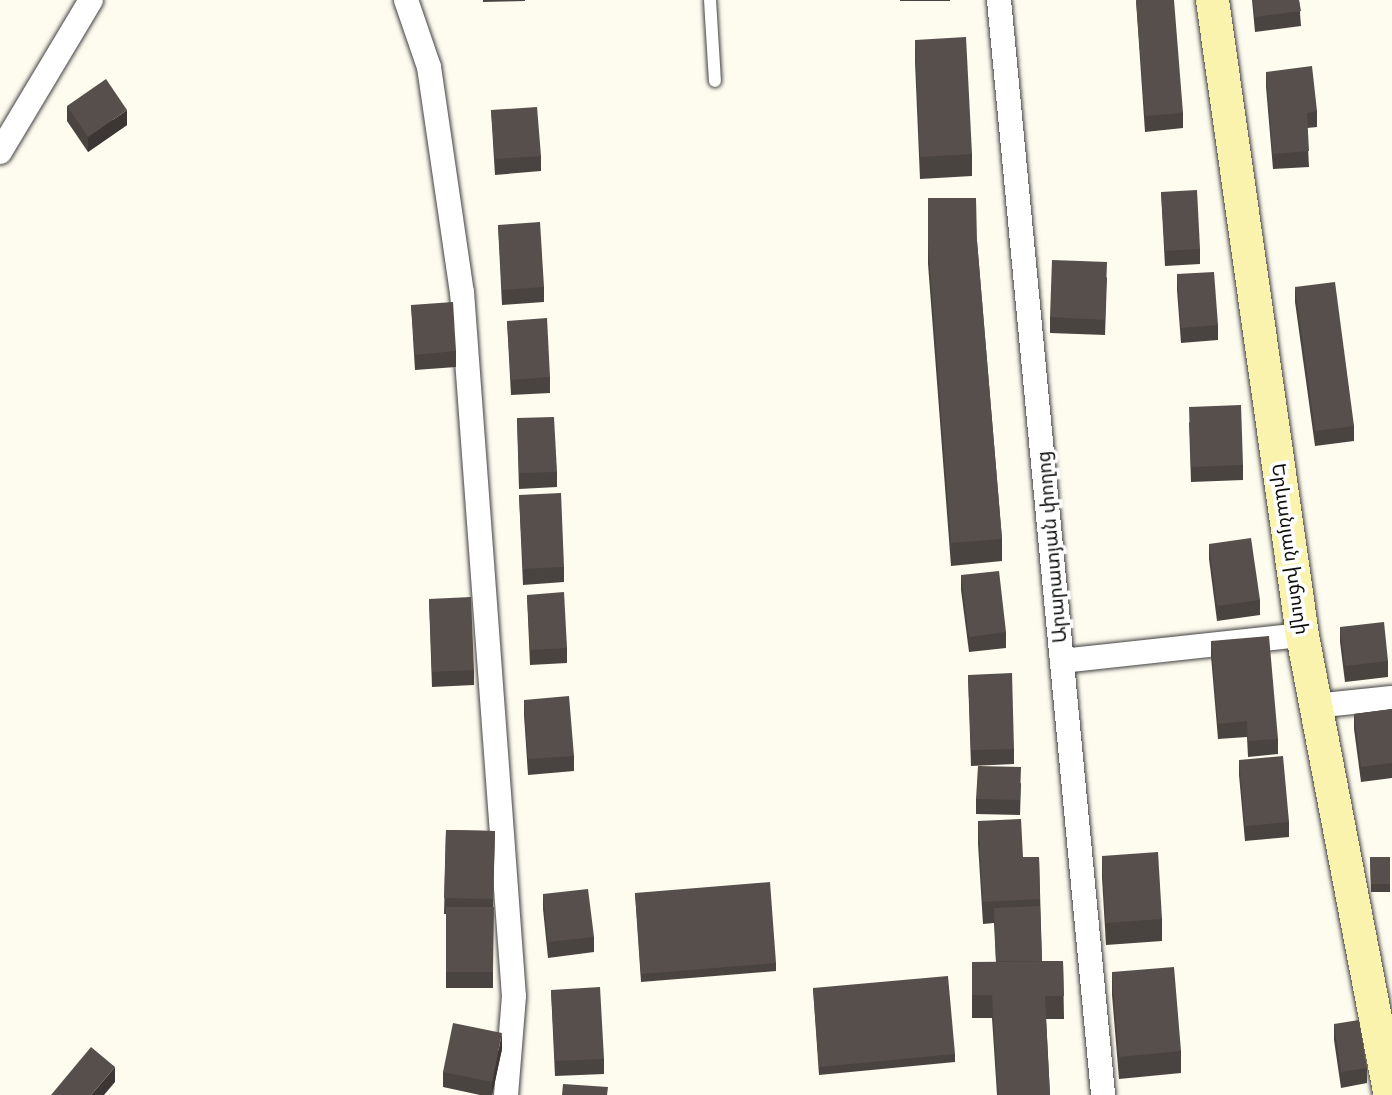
<!DOCTYPE html>
<meta charset="utf-8">
<style>
body{margin:0}
#map{position:relative;width:1392px;height:1095px;overflow:hidden;background:#fefbef;font-family:"Noto Serif","Noto Sans Armenian",serif}
div>[style]{position:absolute}
.roads{filter:drop-shadow(0 0 2px #414141) drop-shadow(0 0 2px #414141)}
.service>*{height:12px;margin:-6px;padding:0 6px;transform-origin:6px;border-radius:6px;background:#fff}
.minor>*{height:24px;margin:-12px;padding:0 12px;transform-origin:12px;border-radius:12px;background:#fff}
.secondary>*{height:33px;margin:-16.5px;padding:0 16.5px;transform-origin:16.5px;border-radius:16.5px;background:#faf3ae}
.wall>*{inset:0;background:#4a4440}
.shaded-wall>*{inset:0;background:#3c3734}
.building>*{inset:0;background:#564f4b}
span{translate:-50% -50%;white-space:nowrap;text-align:center;line-height:1.15;-webkit-text-stroke:7px #fff;paint-order:stroke}
.street-label{font-size:19px;color:#0e0e0e}
</style>
<div id="map">
<div class="roads">
<div class="service">
<div style="left:710px;top:0;width:81px;rotate:86.5deg"></div>
</div>
<div class="minor">
<div style="left:406px;top:0;width:71px;rotate:71.1deg"></div>
<div style="left:429px;top:67px;width:227px;rotate:81.7deg"></div>
<div style="left:462px;top:292px;width:706px;rotate:85.78deg"></div>
<div style="left:514px;top:996px;width:99px;rotate:94.6deg"></div>
<div style="left:999px;top:0;width:1100px;rotate:84.57deg"></div>
<div style="left:0;top:152px;width:177px;rotate:-59.1deg"></div>
<div style="left:1062px;top:661px;width:241px;rotate:-6.2deg"></div>
<div style="left:1314px;top:706px;width:78px;rotate:-5.9deg"></div>
</div>
<div class="secondary">
<div style="left:1212px;top:0;width:641px;rotate:81.93deg"></div>
<div style="left:1302px;top:635px;width:468px;rotate:79.2deg"></div>
</div>
</div>
<div class="wall">
<div style="clip-path:polygon(483px 0,525px 0,525px 1px,483px 2px)"></div>
<div style="clip-path:polygon(900px 0,950px 0,950px 1px,900px 1px)"></div>
<div style="clip-path:polygon(1136px 0,1183px 113px,1183px 128px,1145px 132px)"></div>
<div style="clip-path:polygon(1252px 0,1299px 0,1301px 26px,1255px 32px)"></div>
<div style="clip-path:polygon(915px 40px,972px 154px,972px 176px,920px 179px,915px 62px)"></div>
<div style="clip-path:polygon(1266px 72px,1317px 111px,1317px 127px,1307px 128px,1309px 167px,1273px 169px,1266px 87px)"></div>
<div style="clip-path:polygon(67px 106px,127px 125px,88px 152px,67px 121px)"></div>
<div style="clip-path:polygon(491px 110px,541px 156px,541px 171px,495px 175px)"></div>
<div style="clip-path:polygon(1161px 192px,1200px 249px,1200px 264px,1165px 266px)"></div>
<div style="clip-path:polygon(928px 198px,977px 241px,1002px 539px,1002px 561px,951px 566px,928px 264px)"></div>
<div style="clip-path:polygon(498px 225px,544px 287px,544px 302px,502px 305px)"></div>
<div style="clip-path:polygon(1177px 274px,1218px 325px,1218px 340px,1181px 343px,1177px 290px)"></div>
<div style="clip-path:polygon(1107px 277px,1105px 335px,1050px 333px,1050px 317px)"></div>
<div style="clip-path:polygon(1295px 287px,1354px 426px,1354px 441px,1315px 446px,1295px 302px)"></div>
<div style="clip-path:polygon(411px 305px,456px 351px,456px 367px,415px 370px)"></div>
<div style="clip-path:polygon(507px 321px,550px 377px,550px 393px,511px 395px)"></div>
<div style="clip-path:polygon(517px 418px,557px 472px,557px 487px,519px 489px)"></div>
<div style="clip-path:polygon(1189px 422px,1243px 465px,1243px 480px,1191px 482px)"></div>
<div style="clip-path:polygon(519px 495px,564px 567px,564px 582px,523px 585px)"></div>
<div style="clip-path:polygon(1209px 544px,1260px 600px,1260px 615px,1217px 621px,1209px 559px)"></div>
<div style="clip-path:polygon(961px 575px,1006px 632px,1006px 648px,969px 652px,961px 590px)"></div>
<div style="clip-path:polygon(527px 595px,567px 648px,567px 663px,530px 665px)"></div>
<div style="clip-path:polygon(429px 599px,474px 670px,474px 685px,432px 687px)"></div>
<div style="clip-path:polygon(1340px 627px,1388px 661px,1388px 677px,1345px 682px,1340px 642px)"></div>
<div style="clip-path:polygon(1211px 641px,1278px 739px,1278px 754px,1248px 757px,1247px 737px,1218px 739px,1211px 656px)"></div>
<div style="clip-path:polygon(968px 675px,1014px 749px,1014px 764px,971px 766px)"></div>
<div style="clip-path:polygon(524px 700px,574px 756px,574px 771px,528px 775px,524px 715px)"></div>
<div style="clip-path:polygon(1392px 709px,1392px 778px,1361px 782px,1354px 729px,1354px 714px)"></div>
<div style="clip-path:polygon(1239px 760px,1289px 822px,1289px 837px,1245px 841px,1239px 775px)"></div>
<div style="clip-path:polygon(1021px 783px,1020px 815px,976px 814px,976px 799px)"></div>
<div style="clip-path:polygon(978px 821px,1023px 857px,1039px 857px,1042px 961px,1063px 961px,1064px 1019px,1046px 1019px,1050px 1095px,997px 1095px,992px 1018px,972px 1018px,972px 962px,996px 962px,994px 923px,983px 924px,978px 844px)"></div>
<div style="clip-path:polygon(446px 830px,495px 831px,493px 907px,493px 988px,446px 988px,446px 914px,444px 914px)"></div>
<div style="clip-path:polygon(1102px 856px,1162px 919px,1162px 941px,1106px 945px,1102px 878px)"></div>
<div style="clip-path:polygon(1370px 857px,1390px 857px,1390px 892px,1371px 892px)"></div>
<div style="clip-path:polygon(635px 893px,776px 963px,776px 971px,641px 982px)"></div>
<div style="clip-path:polygon(543px 894px,594px 937px,594px 952px,548px 958px,543px 909px)"></div>
<div style="clip-path:polygon(1112px 972px,1181px 1051px,1181px 1073px,1119px 1079px,1112px 995px)"></div>
<div style="clip-path:polygon(813px 988px,955px 1054px,955px 1062px,819px 1075px)"></div>
<div style="clip-path:polygon(551px 990px,604px 1059px,604px 1074px,555px 1076px)"></div>
<div style="clip-path:polygon(1334px 1024px,1367px 1068px,1367px 1083px,1341px 1088px,1334px 1040px)"></div>
<div style="clip-path:polygon(502px 1049px,492px 1095px,480px 1095px,443px 1087px,443px 1072px)"></div>
</div>
<div class="shaded-wall">
<div style="clip-path:polygon(127px 110px,127px 125px,88px 152px,88px 137px)"></div>
<div style="clip-path:polygon(502px 1033px,502px 1049px,492px 1095px,492px 1082px)"></div>
<div style="clip-path:polygon(115px 1067px,115px 1082px,104px 1095px,91px 1095px)"></div>
</div>
<div class="building">
<div style="clip-path:polygon(1136px 0,1174px 0,1183px 113px,1145px 116px)"></div>
<div style="clip-path:polygon(1253px 0,1299px 0,1301px 11px,1255px 17px)"></div>
<div style="clip-path:polygon(966px 37px,972px 154px,920px 157px,915px 40px)"></div>
<div style="clip-path:polygon(1312px 66px,1317px 111px,1307px 113px,1309px 151px,1273px 154px,1266px 72px)"></div>
<div style="clip-path:polygon(106px 79px,127px 110px,88px 137px,67px 106px)"></div>
<div style="clip-path:polygon(537px 107px,541px 156px,495px 159px,491px 110px)"></div>
<div style="clip-path:polygon(1197px 190px,1200px 249px,1165px 251px,1161px 192px)"></div>
<div style="clip-path:polygon(928px 198px,976px 198px,977px 241px,928px 241px,928px 248px)"></div>
<div style="clip-path:polygon(540px 222px,544px 287px,502px 290px,498px 225px)"></div>
<div style="clip-path:polygon(928px 241px,977px 241px,1002px 539px,951px 543px)"></div>
<div style="clip-path:polygon(1052px 260px,1107px 262px,1105px 320px,1050px 317px)"></div>
<div style="clip-path:polygon(1214px 272px,1218px 325px,1181px 328px,1177px 274px)"></div>
<div style="clip-path:polygon(1335px 282px,1354px 426px,1315px 431px,1295px 287px)"></div>
<div style="clip-path:polygon(453px 302px,456px 351px,415px 355px,411px 305px)"></div>
<div style="clip-path:polygon(547px 318px,550px 377px,511px 380px,507px 321px)"></div>
<div style="clip-path:polygon(1241px 405px,1243px 465px,1191px 467px,1189px 407px)"></div>
<div style="clip-path:polygon(554px 417px,557px 472px,519px 473px,517px 418px)"></div>
<div style="clip-path:polygon(561px 493px,564px 567px,523px 569px,519px 495px)"></div>
<div style="clip-path:polygon(1251px 538px,1260px 600px,1217px 606px,1209px 544px)"></div>
<div style="clip-path:polygon(999px 571px,1006px 632px,969px 637px,961px 575px)"></div>
<div style="clip-path:polygon(564px 592px,567px 648px,530px 650px,527px 595px)"></div>
<div style="clip-path:polygon(471px 597px,474px 670px,432px 672px,429px 599px)"></div>
<div style="clip-path:polygon(1384px 622px,1388px 661px,1345px 666px,1340px 627px)"></div>
<div style="clip-path:polygon(1269px 636px,1278px 739px,1248px 741px,1247px 721px,1218px 724px,1211px 641px)"></div>
<div style="clip-path:polygon(1012px 673px,1014px 749px,971px 750px,968px 675px)"></div>
<div style="clip-path:polygon(569px 696px,574px 756px,528px 759px,524px 700px)"></div>
<div style="clip-path:polygon(1392px 709px,1392px 763px,1361px 767px,1354px 714px)"></div>
<div style="clip-path:polygon(1283px 756px,1289px 822px,1245px 826px,1239px 760px)"></div>
<div style="clip-path:polygon(978px 766px,1021px 767px,1020px 800px,976px 799px)"></div>
<div style="clip-path:polygon(1021px 819px,1023px 857px,1039px 857px,1040px 899px,983px 902px,978px 821px)"></div>
<div style="clip-path:polygon(446px 830px,495px 831px,493px 899px,444px 898px)"></div>
<div style="clip-path:polygon(1158px 852px,1162px 919px,1106px 923px,1102px 856px)"></div>
<div style="clip-path:polygon(1370px 857px,1390px 857px,1390px 884px,1371px 884px)"></div>
<div style="clip-path:polygon(770px 882px,776px 963px,641px 974px,635px 893px)"></div>
<div style="clip-path:polygon(588px 889px,594px 937px,548px 942px,543px 894px)"></div>
<div style="clip-path:polygon(1040px 906px,1042px 961px,996px 961px,994px 908px)"></div>
<div style="clip-path:polygon(446px 907px,494px 907px,493px 972px,446px 972px)"></div>
<div style="clip-path:polygon(1063px 961px,1064px 996px,1045px 996px,1050px 1095px,998px 1095px,992px 995px,972px 995px,972px 962px)"></div>
<div style="clip-path:polygon(1174px 967px,1181px 1051px,1119px 1057px,1112px 972px)"></div>
<div style="clip-path:polygon(948px 976px,955px 1054px,819px 1067px,813px 988px)"></div>
<div style="clip-path:polygon(600px 987px,604px 1059px,555px 1061px,551px 990px)"></div>
<div style="clip-path:polygon(1359px 1020px,1367px 1068px,1341px 1072px,1334px 1024px)"></div>
<div style="clip-path:polygon(453px 1023px,502px 1033px,492px 1082px,443px 1072px)"></div>
<div style="clip-path:polygon(91px 1047px,115px 1067px,91px 1095px,51px 1095px)"></div>
<div style="clip-path:polygon(563px 1084px,608px 1087px,607px 1095px,562px 1095px)"></div>
</div>
<div class="street-label">
<span style="left:1052px;top:547px;rotate:-95deg">Արարատյան փողոց</span>
<span style="left:1290px;top:549px;rotate:82deg">Երևանյան խճուղի</span>
</div>
</div>
